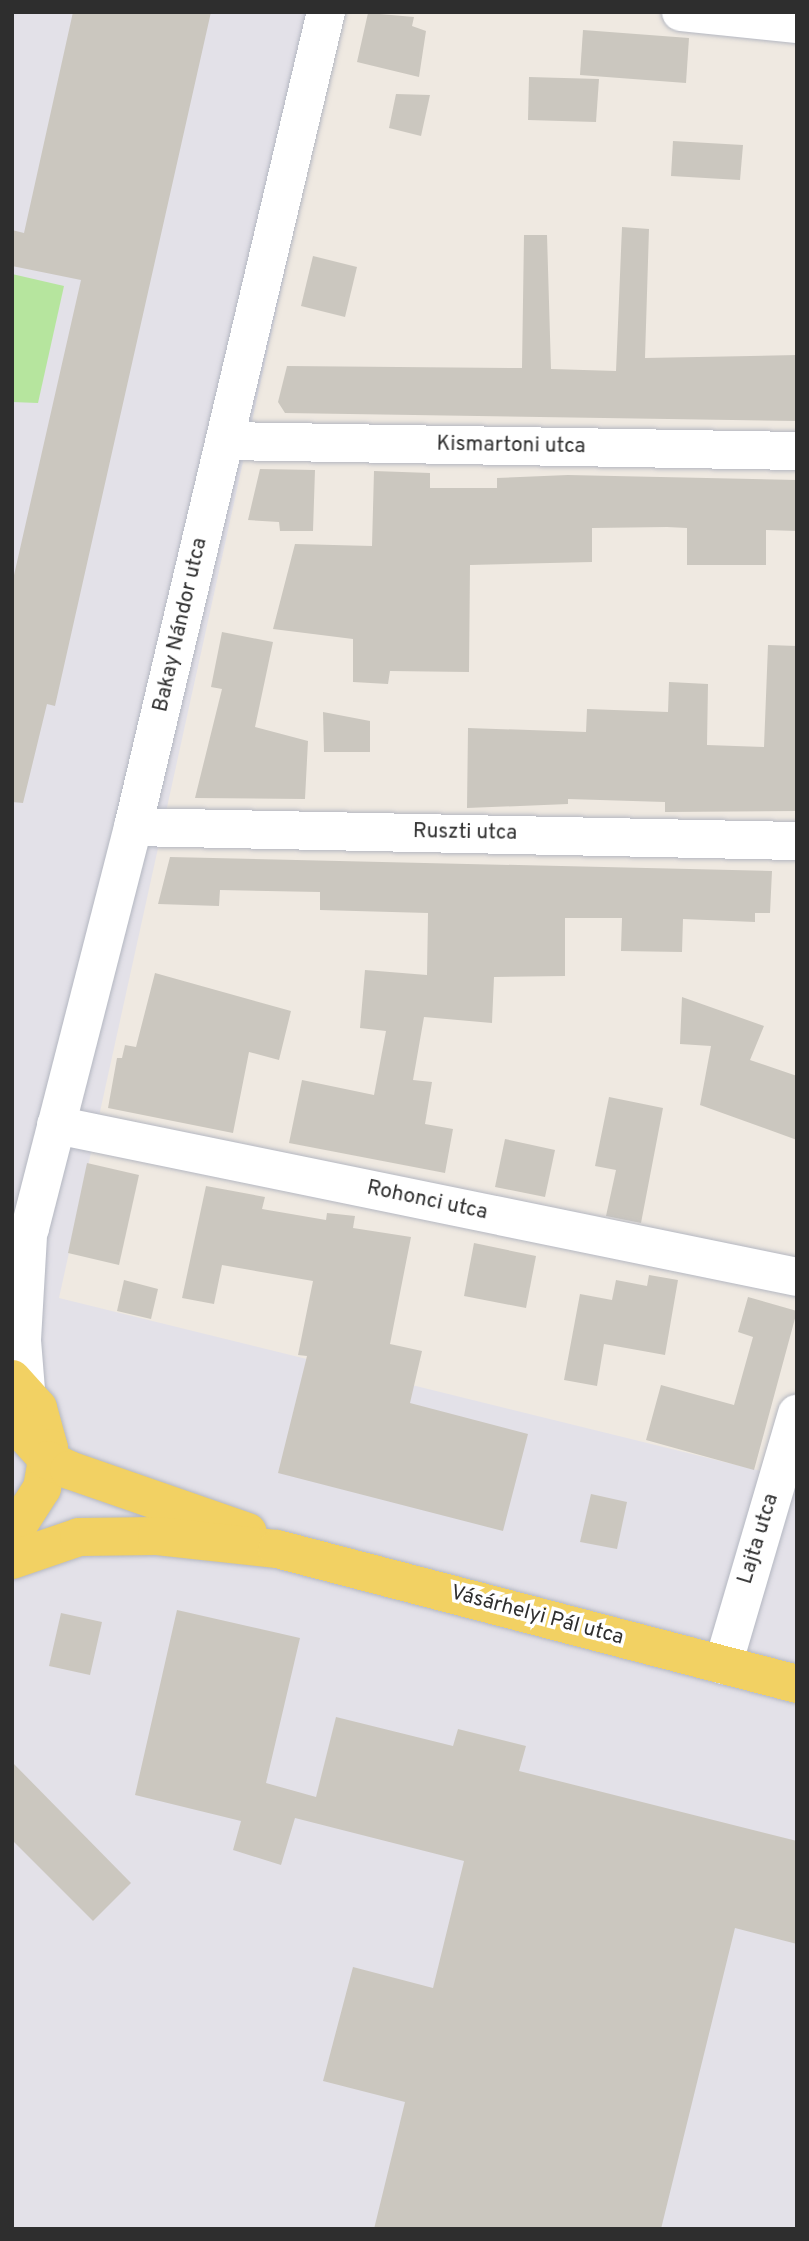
<!DOCTYPE html>
<meta charset="utf-8">
<style>
body{margin:0}
#map{position:relative;width:809px;height:2241px;overflow:hidden;background:#efe9e1;font-family:Overpass,sans-serif}
div>[style]{position:absolute}
.industrial>*{inset:0;background:#e3e1e8}
.green>*{inset:0;background:#b6e59e}
.building>*{inset:0;background:#cbc7bf}
.roads{filter:drop-shadow(0 0 2px #b4b7c1) drop-shadow(0 0 2px #b4b7c1)}
.minor>*{height:38px;margin:-19px;padding:0 19px;transform-origin:19px;border-radius:19px;background:#fff}
.major>*{height:38px;margin:-19px;padding:0 19px;transform-origin:19px;border-radius:19px;background:#f2d163}
span{translate:-50% -50%;white-space:nowrap;text-align:center;line-height:1.15;-webkit-text-stroke:7px #fff;paint-order:stroke}
.street-label{font-size:21px;color:#2e2e2e}
.frame{position:absolute;inset:0;border:14px solid #2e2e2e;pointer-events:none}
</style>
<div id="map">
<div class="industrial">
<div style="clip-path:polygon(12px 12px,342px 12px,59px 1298px,797px 1480px,797px 2229px,12px 2229px)"></div>
</div>
<div class="green">
<div style="clip-path:polygon(12px 274px,64px 286px,38px 403px,12px 402px)"></div>
</div>
<div class="building">
<div style="clip-path:polygon(73px 12px,211px 12px,55px 706px,47px 704px,23px 803px,12px 802px,12px 584px,81px 280px,12px 266px,12px 230px,24px 233px)"></div>
<div style="clip-path:polygon(368px 13px,414px 17px,412px 26px,426px 31px,419px 77px,357px 62px)"></div>
<div style="clip-path:polygon(583px 30px,689px 38px,686px 83px,580px 75px)"></div>
<div style="clip-path:polygon(529px 77px,599px 79px,596px 122px,528px 120px)"></div>
<div style="clip-path:polygon(396px 94px,430px 95px,421px 136px,389px 128px)"></div>
<div style="clip-path:polygon(673px 141px,743px 145px,740px 180px,671px 176px)"></div>
<div style="clip-path:polygon(622px 227px,649px 229px,645px 358px,797px 355px,797px 421px,285px 413px,278px 402px,287px 366px,522px 368px,524px 235px,547px 235px,551px 369px,616px 371px)"></div>
<div style="clip-path:polygon(313px 256px,357px 267px,345px 317px,301px 306px)"></div>
<div style="clip-path:polygon(260px 469px,315px 470px,313px 531px,280px 531px,279px 522px,248px 520px)"></div>
<div style="clip-path:polygon(374px 471px,430px 473px,430px 488px,497px 488px,497px 478px,568px 475px,797px 480px,797px 531px,766px 530px,766px 565px,687px 565px,687px 528px,667px 527px,592px 528px,592px 562px,470px 565px,469px 672px,390px 671px,388px 684px,353px 682px,353px 639px,273px 629px,295px 544px,372px 546px)"></div>
<div style="clip-path:polygon(222px 632px,273px 642px,255px 727px,308px 741px,305px 799px,195px 798px,222px 689px,211px 687px)"></div>
<div style="clip-path:polygon(768px 645px,797px 646px,797px 811px,665px 812px,665px 802px,568px 799px,568px 804px,467px 808px,468px 728px,586px 732px,587px 709px,668px 712px,669px 682px,708px 684px,707px 745px,764px 747px)"></div>
<div style="clip-path:polygon(323px 712px,370px 721px,370px 752px,324px 752px)"></div>
<div style="clip-path:polygon(170px 857px,772px 871px,770px 913px,755px 913px,755px 922px,683px 919px,682px 952px,621px 951px,622px 918px,565px 918px,565px 976px,494px 977px,492px 1023px,424px 1017px,413px 1080px,432px 1082px,425px 1124px,453px 1129px,445px 1173px,289px 1143px,302px 1080px,374px 1095px,386px 1031px,360px 1028px,365px 970px,427px 975px,428px 913px,320px 910px,320px 892px,220px 890px,219px 906px,158px 904px)"></div>
<div style="clip-path:polygon(155px 973px,291px 1011px,279px 1060px,249px 1052px,233px 1133px,108px 1108px,117px 1058px,122px 1058px,125px 1045px,136px 1047px)"></div>
<div style="clip-path:polygon(682px 997px,764px 1026px,750px 1060px,797px 1076px,797px 1140px,700px 1105px,711px 1046px,680px 1044px)"></div>
<div style="clip-path:polygon(609px 1097px,663px 1108px,641px 1223px,606px 1216px,616px 1170px,595px 1166px)"></div>
<div style="clip-path:polygon(505px 1139px,555px 1150px,545px 1197px,495px 1187px)"></div>
<div style="clip-path:polygon(87px 1163px,139px 1175px,119px 1265px,68px 1253px)"></div>
<div style="clip-path:polygon(206px 1186px,265px 1197px,262px 1209px,326px 1220px,327px 1213px,355px 1216px,353px 1228px,411px 1237px,390px 1344px,422px 1351px,410px 1403px,528px 1434px,503px 1531px,278px 1473px,307px 1356px,298px 1355px,313px 1281px,222px 1265px,214px 1304px,182px 1298px)"></div>
<div style="clip-path:polygon(474px 1243px,536px 1256px,526px 1308px,464px 1296px)"></div>
<div style="clip-path:polygon(649px 1275px,678px 1280px,665px 1355px,604px 1344px,597px 1386px,564px 1380px,580px 1294px,612px 1300px,616px 1280px,647px 1286px)"></div>
<div style="clip-path:polygon(124px 1280px,158px 1289px,151px 1319px,117px 1311px)"></div>
<div style="clip-path:polygon(748px 1297px,797px 1311px,754px 1470px,646px 1440px,661px 1385px,734px 1405px,753px 1337px,738px 1332px)"></div>
<div style="clip-path:polygon(591px 1494px,627px 1502px,617px 1549px,580px 1542px)"></div>
<div style="clip-path:polygon(177px 1610px,300px 1638px,266px 1783px,316px 1797px,336px 1717px,453px 1746px,458px 1729px,526px 1746px,519px 1771px,797px 1841px,797px 1944px,735px 1928px,661px 2229px,374px 2229px,405px 2102px,323px 2081px,353px 1967px,433px 1988px,464px 1861px,295px 1818px,281px 1865px,233px 1850px,241px 1821px,135px 1795px)"></div>
<div style="clip-path:polygon(61px 1613px,102px 1622px,90px 1675px,49px 1666px)"></div>
<div style="clip-path:polygon(12px 1762px,131px 1883px,93px 1921px,12px 1840px)"></div>
</div>
<div class="roads">
<div class="minor">
<div style="left:681px;top:12px;width:117px;rotate:5.9deg"></div>
<div style="left:225px;top:441px;width:572px;rotate:1deg"></div>
<div style="left:133px;top:827px;width:664px;rotate:1.21deg"></div>
<div style="left:56px;top:1125px;width:756px;rotate:11.59deg"></div>
<div style="left:12px;top:1266px;width:42px;rotate:-64.7deg"></div>
<div style="left:30px;top:1228px;width:414px;rotate:-75.6deg"></div>
<div style="left:133px;top:827px;width:838px;rotate:-76.68deg"></div>
<div style="left:26px;top:1390px;width:50px;rotate:-94.6deg"></div>
<div style="left:22px;top:1340px;width:103px;rotate:-86.7deg"></div>
<div style="left:723px;top:1665px;width:262px;rotate:-73.6deg"></div>
</div>
<div class="major">
<div style="left:12px;top:1379px;width:39px;rotate:48deg"></div>
<div style="left:38px;top:1408px;width:41px;rotate:74.6deg"></div>
<div style="left:49px;top:1448px;width:41px;rotate:99.9deg"></div>
<div style="left:42px;top:1488px;width:43px;rotate:122.6deg"></div>
<div style="left:12px;top:1420px;width:54px;rotate:48deg"></div>
<div style="left:48px;top:1460px;width:23px;rotate:25deg"></div>
<div style="left:69px;top:1470px;width:189px;rotate:19.1deg"></div>
<div style="left:12px;top:1560px;width:71px;rotate:-18.9deg"></div>
<div style="left:79px;top:1537px;width:78px;rotate:-0.7deg"></div>
<div style="left:157px;top:1536px;width:121px;rotate:6.2deg"></div>
<div style="left:277px;top:1549px;width:537px;rotate:14.55deg"></div>
</div>
</div>
<div class="street-label">
<span style="left:511px;top:446px;rotate:1deg">Kismartoni utca</span>
<span style="left:181px;top:625px;rotate:-77deg">Bakay Nándor utca</span>
<span style="left:465px;top:833px;rotate:1deg">Ruszti utca</span>
<span style="left:427px;top:1201px;rotate:12deg">Rohonci utca</span>
<span style="left:759px;top:1539px;rotate:-73deg">Lajta utca</span>
<span style="left:537px;top:1616px;rotate:15deg">Vásárhelyi Pál utca</span>
</div>
<div class="frame"></div>
</div>
